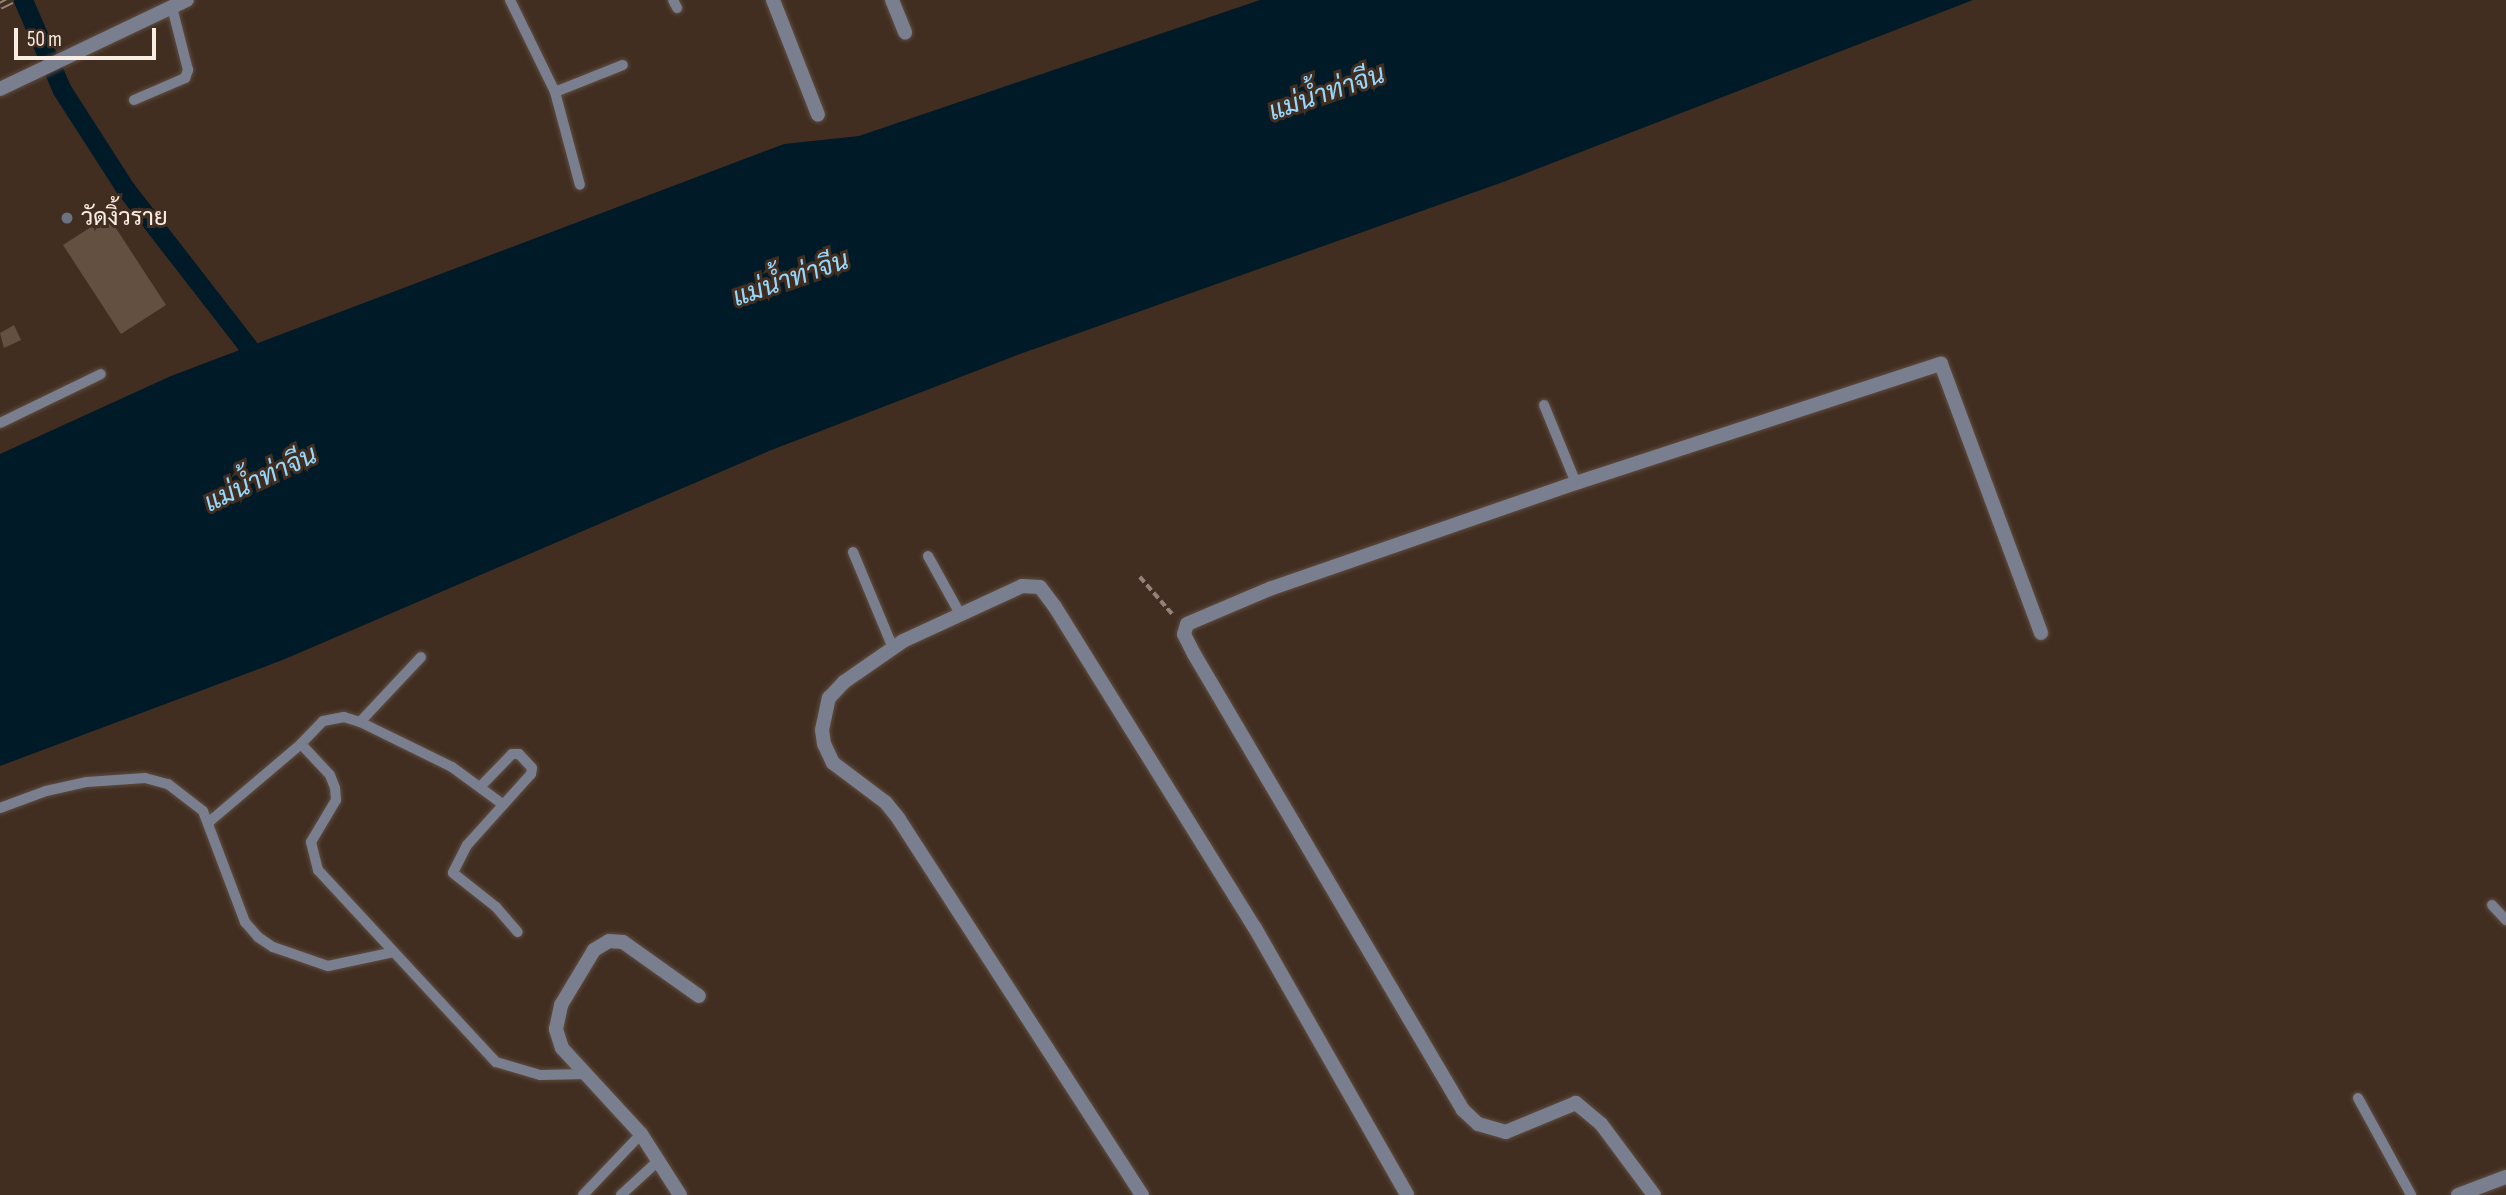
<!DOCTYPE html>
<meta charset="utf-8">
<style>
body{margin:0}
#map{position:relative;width:2506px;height:1195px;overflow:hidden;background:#412e21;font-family:"Sofia Sans Condensed",Sarabun,sans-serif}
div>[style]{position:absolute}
.water>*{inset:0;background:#001a28}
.canal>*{height:19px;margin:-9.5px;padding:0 9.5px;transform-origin:9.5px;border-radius:9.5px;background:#001a28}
.building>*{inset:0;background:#645041}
.path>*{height:3.5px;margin-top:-1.75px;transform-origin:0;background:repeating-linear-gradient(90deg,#928277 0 7px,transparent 0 10.5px)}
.roads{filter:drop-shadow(0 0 2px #5f4d40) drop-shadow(0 0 2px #5f4d40)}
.service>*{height:10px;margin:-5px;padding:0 5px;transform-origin:5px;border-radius:5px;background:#7a7f8f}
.minor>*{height:14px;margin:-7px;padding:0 7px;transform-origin:7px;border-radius:7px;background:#7a7f8f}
.tertiary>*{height:14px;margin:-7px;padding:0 7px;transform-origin:7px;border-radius:7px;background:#7a7f8f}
.rail>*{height:8px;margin-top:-4px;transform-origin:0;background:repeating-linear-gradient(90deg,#412e21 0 16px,#958479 0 32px);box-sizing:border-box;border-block:2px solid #958479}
.dots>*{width:19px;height:19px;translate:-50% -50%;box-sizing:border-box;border:4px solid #412e21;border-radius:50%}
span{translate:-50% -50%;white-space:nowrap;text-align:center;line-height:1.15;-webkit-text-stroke:6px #412e21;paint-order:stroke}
.poi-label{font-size:24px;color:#faede4}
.left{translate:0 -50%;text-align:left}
.water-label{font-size:26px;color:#96d9ff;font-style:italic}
.scale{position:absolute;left:14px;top:28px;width:142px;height:32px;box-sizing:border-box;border:4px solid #faede4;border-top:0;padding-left:9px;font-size:21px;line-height:24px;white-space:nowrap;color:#faede4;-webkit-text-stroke:5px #412e21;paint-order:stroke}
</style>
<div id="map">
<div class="water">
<div style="clip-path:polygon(1260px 0,1973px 0,1506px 181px,1020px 354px,769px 451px,285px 659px,0 766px,0 454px,171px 376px,784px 144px,859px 136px)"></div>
</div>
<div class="canal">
<div style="left:23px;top:0;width:98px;rotate:66.6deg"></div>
<div style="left:62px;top:90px;width:117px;rotate:57.3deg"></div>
<div style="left:125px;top:188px;width:225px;rotate:52.2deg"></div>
</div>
<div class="building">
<div style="clip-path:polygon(108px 216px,166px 305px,121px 334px,63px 245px)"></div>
<div style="clip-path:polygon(14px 325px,21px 340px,4px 348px,0 333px)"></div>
</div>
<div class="path">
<div style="left:1140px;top:577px;width:52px;rotate:48.9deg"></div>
</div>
<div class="roads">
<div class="service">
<div style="left:510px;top:0;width:102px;rotate:63.9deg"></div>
<div style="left:555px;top:92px;width:96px;rotate:75deg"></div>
<div style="left:673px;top:0;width:9px;rotate:63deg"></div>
<div style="left:555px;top:92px;width:73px;rotate:-21.7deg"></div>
<div style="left:134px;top:100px;width:56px;rotate:-23.3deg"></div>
<div style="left:185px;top:78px;width:9px;rotate:-69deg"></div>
<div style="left:188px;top:70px;width:65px;rotate:-104.3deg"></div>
<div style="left:1544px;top:405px;width:84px;rotate:67.7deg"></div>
<div style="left:0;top:423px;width:112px;rotate:-25.9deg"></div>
<div style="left:853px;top:552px;width:104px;rotate:67.4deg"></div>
<div style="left:928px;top:556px;width:64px;rotate:61deg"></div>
<div style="left:360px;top:722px;width:89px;rotate:-46.8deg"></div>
<div style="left:480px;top:787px;width:46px;rotate:-45.9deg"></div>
<div style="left:512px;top:754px;width:7px"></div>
<div style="left:519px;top:754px;width:19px;rotate:47deg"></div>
<div style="left:532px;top:768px;width:6px;rotate:99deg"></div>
<div style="left:531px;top:774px;width:96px;rotate:132deg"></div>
<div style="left:467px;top:845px;width:31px;rotate:117deg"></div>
<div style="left:453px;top:873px;width:55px;rotate:38.3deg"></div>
<div style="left:496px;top:907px;width:33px;rotate:49deg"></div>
<div style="left:501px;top:803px;width:61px;rotate:-143.7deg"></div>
<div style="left:452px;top:767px;width:102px;rotate:-153.9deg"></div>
<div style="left:360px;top:722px;width:17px;rotate:-163deg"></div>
<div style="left:344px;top:717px;width:21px;rotate:169deg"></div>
<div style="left:323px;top:721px;width:32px;rotate:134deg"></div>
<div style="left:301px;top:744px;width:42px;rotate:46.9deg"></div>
<div style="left:330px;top:775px;width:14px;rotate:69deg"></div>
<div style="left:335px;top:788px;width:12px;rotate:85deg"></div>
<div style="left:336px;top:800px;width:49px;rotate:120.8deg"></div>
<div style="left:311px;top:842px;width:29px;rotate:76deg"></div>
<div style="left:318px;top:870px;width:262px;rotate:47.2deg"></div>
<div style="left:496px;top:1062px;width:46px;rotate:16.5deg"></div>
<div style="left:540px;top:1075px;width:47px;rotate:-1.2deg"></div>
<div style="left:0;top:808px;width:49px;rotate:-20.3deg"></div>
<div style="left:46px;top:791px;width:42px;rotate:-12.4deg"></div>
<div style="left:87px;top:782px;width:58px;rotate:-3.9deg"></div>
<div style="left:145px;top:778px;width:24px;rotate:15deg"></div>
<div style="left:168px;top:784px;width:44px;rotate:37.6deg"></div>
<div style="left:203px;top:811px;width:119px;rotate:69.3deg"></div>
<div style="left:245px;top:922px;width:20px;rotate:49deg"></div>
<div style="left:258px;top:937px;width:18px;rotate:34deg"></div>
<div style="left:273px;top:947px;width:58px;rotate:19.1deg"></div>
<div style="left:328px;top:966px;width:67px;rotate:-12deg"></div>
<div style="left:209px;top:822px;width:121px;rotate:-40.3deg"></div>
<div style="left:2492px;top:905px;width:21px;rotate:47deg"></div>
<div style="left:2358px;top:1098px;width:111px;rotate:61.3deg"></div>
<div style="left:583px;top:1195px;width:84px;rotate:-46.4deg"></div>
<div style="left:621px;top:1195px;width:52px;rotate:-42.6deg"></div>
</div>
<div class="minor">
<div style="left:773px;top:0;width:123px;rotate:68.6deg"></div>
<div style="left:892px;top:0;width:35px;rotate:68deg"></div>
<div style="left:680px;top:1195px;width:72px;rotate:-122.6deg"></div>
<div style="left:641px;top:1134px;width:117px;rotate:-132.6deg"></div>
<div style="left:562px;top:1048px;width:20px;rotate:-108deg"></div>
<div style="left:556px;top:1029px;width:25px;rotate:-78deg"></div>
<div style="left:561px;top:1005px;width:64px;rotate:-59deg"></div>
<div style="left:594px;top:950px;width:17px;rotate:-31deg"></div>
<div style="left:609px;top:941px;width:14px;rotate:4deg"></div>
<div style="left:623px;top:942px;width:93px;rotate:35.4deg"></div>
<div style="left:1142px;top:1195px;width:448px;rotate:-122.9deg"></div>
<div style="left:899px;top:819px;width:22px;rotate:-129deg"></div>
<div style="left:885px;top:802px;width:65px;rotate:-143.1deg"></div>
<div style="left:833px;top:763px;width:21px;rotate:-115deg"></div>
<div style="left:824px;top:744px;width:14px;rotate:-98deg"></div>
<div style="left:822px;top:730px;width:33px;rotate:-78deg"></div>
<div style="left:829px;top:698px;width:22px;rotate:-47deg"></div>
<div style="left:844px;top:682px;width:72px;rotate:-34.8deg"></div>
<div style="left:903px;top:641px;width:131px;rotate:-24.8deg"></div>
<div style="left:1022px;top:586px;width:18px;rotate:3deg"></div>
<div style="left:1040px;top:587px;width:25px;rotate:53deg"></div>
<div style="left:1055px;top:607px;width:378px;rotate:58.1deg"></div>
<div style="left:1255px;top:928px;width:307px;rotate:60.3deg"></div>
<div style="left:1654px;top:1195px;width:89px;rotate:-126.7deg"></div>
<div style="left:1601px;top:1124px;width:33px;rotate:-140deg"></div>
<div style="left:1576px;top:1103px;width:76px;rotate:157.5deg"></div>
<div style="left:1506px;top:1132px;width:29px;rotate:-164deg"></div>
<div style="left:1478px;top:1124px;width:21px;rotate:-137deg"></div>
<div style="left:1463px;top:1110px;width:529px;rotate:-120.54deg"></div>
<div style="left:1194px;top:654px;width:22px;rotate:-117deg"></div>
<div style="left:1184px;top:634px;width:10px;rotate:-73deg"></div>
<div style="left:1187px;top:624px;width:92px;rotate:-23deg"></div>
<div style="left:1272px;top:588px;width:322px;rotate:-19.1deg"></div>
<div style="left:1576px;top:483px;width:384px;rotate:-18.1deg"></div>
<div style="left:1941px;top:364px;width:287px;rotate:69.6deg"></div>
<div style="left:2458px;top:1195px;width:51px;rotate:-20.6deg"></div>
</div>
<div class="tertiary">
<div style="left:0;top:89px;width:207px;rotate:-25.5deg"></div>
</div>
</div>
<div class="rail">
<div style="left:0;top:6px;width:13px;rotate:-27deg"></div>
</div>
<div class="dots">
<div style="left:67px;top:218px;background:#6b7280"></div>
</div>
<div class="poi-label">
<span class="left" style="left:81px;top:218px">วัดงิ้วราย</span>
</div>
<div class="water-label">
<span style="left:1327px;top:94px;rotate:-19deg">แม่น้ำท่าจีน</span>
<span style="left:791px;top:280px;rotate:-19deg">แม่น้ำท่าจีน</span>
<span style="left:261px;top:480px;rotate:-25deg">แม่น้ำท่าจีน</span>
</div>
<div class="scale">50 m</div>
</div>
